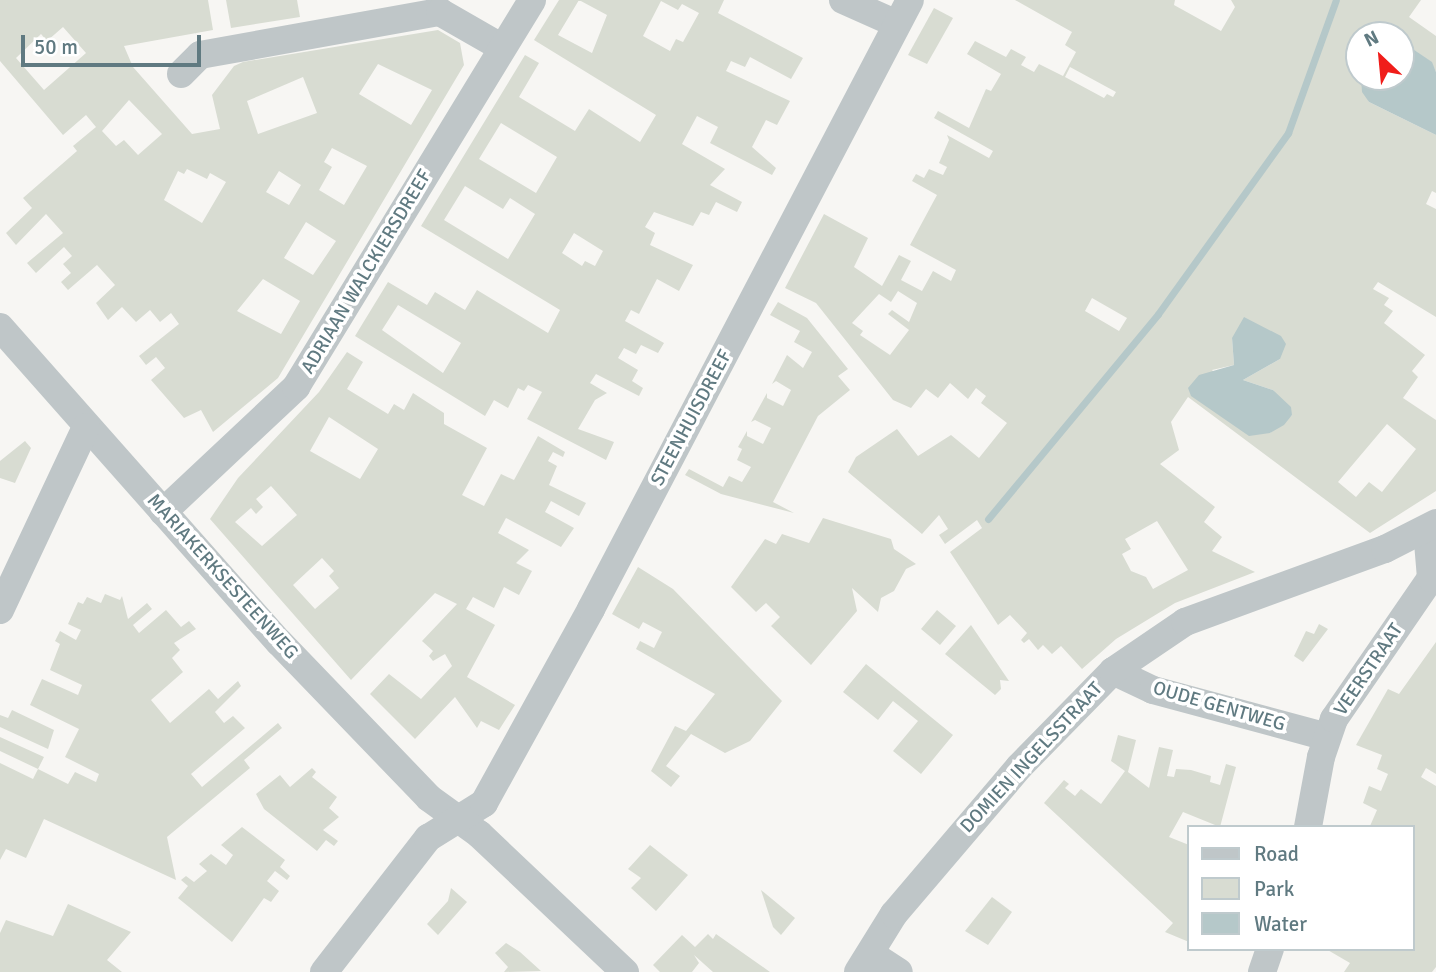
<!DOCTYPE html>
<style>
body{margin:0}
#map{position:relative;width:1436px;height:972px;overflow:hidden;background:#f7f6f3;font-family:Signika,sans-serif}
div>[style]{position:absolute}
.green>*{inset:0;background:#d8dcd2}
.water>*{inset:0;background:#b5c8c9}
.stream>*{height:7px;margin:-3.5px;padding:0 3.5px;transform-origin:3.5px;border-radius:3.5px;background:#b5c8c9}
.minor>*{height:28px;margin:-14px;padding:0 14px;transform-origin:14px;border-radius:14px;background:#bfc6c8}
span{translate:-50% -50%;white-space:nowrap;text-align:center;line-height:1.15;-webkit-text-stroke:7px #fff;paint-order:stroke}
.street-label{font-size:19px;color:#607a81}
.legend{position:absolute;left:1187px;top:825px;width:228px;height:126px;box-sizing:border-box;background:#fff;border:2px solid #bfcacd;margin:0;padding:9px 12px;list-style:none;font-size:21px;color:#607a81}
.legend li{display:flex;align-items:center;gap:14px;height:35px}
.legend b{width:35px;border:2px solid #bfcacd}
.north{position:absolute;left:1345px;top:21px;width:70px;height:70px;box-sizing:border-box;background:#fff;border:2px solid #bfcacd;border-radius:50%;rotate:334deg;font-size:19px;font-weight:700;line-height:28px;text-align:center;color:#607a81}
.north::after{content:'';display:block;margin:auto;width:24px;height:32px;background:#f01d1a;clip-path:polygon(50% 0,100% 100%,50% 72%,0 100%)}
.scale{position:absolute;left:21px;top:35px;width:180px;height:32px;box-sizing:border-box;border:4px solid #607a81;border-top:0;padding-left:9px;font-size:21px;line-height:24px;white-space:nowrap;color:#607a81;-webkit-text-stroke:5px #fff;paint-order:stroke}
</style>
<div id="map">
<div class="green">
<div style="clip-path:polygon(evenodd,0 0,208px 0,213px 30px,124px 46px,133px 67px,192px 134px,220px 129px,212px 95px,234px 66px,243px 62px,438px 30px,460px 43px,464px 65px,278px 378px,213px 432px,201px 410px,184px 418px,151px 380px,165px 368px,156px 357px,146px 365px,139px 356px,179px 324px,171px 313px,160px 322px,150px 310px,136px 322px,122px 307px,108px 320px,96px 303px,115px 285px,97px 265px,68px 290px,61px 282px,71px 273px,63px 264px,72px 256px,64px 247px,36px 273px,27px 263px,63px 233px,46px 214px,16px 245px,6px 233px,32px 208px,23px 198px,77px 151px,73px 146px,96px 127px,86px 115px,63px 135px,0 61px,0 0,63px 27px,86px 53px,44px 90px,16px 58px,41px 34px,47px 41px,63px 27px,0 0,378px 64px,432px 90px,411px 125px,359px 94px,378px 64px,0 0,303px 77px,317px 113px,258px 134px,247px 101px,303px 77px,0 0,129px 100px,162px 134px,138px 155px,124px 140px,116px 146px,102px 131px,129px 100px,0 0,332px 148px,367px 166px,344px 205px,319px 190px,332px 167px,324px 162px,332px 148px,0 0,187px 169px,207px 179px,210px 173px,226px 182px,202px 223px,164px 200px,178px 171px,184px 174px,187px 169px,0 0,279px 171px,301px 185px,289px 205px,266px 192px,279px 171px,0 0,306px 222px,336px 241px,313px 275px,284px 258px,306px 222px,0 0,263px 279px,300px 301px,281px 334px,237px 311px,263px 279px)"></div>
<div style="clip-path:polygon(226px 0,297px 0,300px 17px,231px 28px)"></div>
<div style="clip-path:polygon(evenodd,559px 0,579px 0,558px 35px,592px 53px,607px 15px,579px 0,724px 0,718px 13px,803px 58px,791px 79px,750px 57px,745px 67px,731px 61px,726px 71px,790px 101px,777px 125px,766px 120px,752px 147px,776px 168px,772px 175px,710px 143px,718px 127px,697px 116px,682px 144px,725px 169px,710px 185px,742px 202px,737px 212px,716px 202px,709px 215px,701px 212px,693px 226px,654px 212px,645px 227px,655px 233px,650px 245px,693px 265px,679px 291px,657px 279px,639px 314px,631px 310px,625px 321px,664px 343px,658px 353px,641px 345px,636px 354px,624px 348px,618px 358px,638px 370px,632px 381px,643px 388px,639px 396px,596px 374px,590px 383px,607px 393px,595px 400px,578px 429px,614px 442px,606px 460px,527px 419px,542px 392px,528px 385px,524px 391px,518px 388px,508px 408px,494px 400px,485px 416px,355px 336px,388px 282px,427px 305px,435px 292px,465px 310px,477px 290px,548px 333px,560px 310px,421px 226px,525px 55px,539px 63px,519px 97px,575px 131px,589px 109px,640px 142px,656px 115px,534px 40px,559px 0,661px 1px,678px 10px,682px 4px,699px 13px,683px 42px,676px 39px,670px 51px,643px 36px,661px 1px,559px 0,501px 123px,557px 157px,536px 193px,479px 159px,501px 123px,559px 0,465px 186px,503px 209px,510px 198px,535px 214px,508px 259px,444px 220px,465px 186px,559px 0,574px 233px,603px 251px,595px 266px,585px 261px,582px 266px,562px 253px,574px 233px,559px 0,398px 305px,461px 343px,443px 373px,382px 330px,398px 305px)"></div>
<div style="clip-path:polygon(evenodd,1015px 0,1175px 0,1174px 5px,1221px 31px,1235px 7px,1231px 0,1421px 0,1409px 17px,1436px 36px,1436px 72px,1431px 62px,1401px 41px,1401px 35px,1377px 31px,1359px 35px,1359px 77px,1369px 102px,1436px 135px,1436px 193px,1432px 191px,1426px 204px,1436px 209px,1436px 317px,1378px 282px,1373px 289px,1389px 298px,1384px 305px,1393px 311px,1384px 323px,1425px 355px,1412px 371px,1418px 377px,1403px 398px,1436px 420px,1436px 491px,1370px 533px,1188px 397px,1171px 422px,1179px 450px,1160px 464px,1215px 507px,1204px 522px,1222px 537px,1212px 551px,1255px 572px,1175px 603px,1116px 639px,1082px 669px,1061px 646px,1052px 654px,1043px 645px,1038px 650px,1029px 639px,1024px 643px,1021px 640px,1027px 633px,1010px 615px,998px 625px,950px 552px,982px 528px,977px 520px,945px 544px,939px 535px,948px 529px,939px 515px,922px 534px,848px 472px,856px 457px,897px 429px,918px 456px,951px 435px,979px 458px,1007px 423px,981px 403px,986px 396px,976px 388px,968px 399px,950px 383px,938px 398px,926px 389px,911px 408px,893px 400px,816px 303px,785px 288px,824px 214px,868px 238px,854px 267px,882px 286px,899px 255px,911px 261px,901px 280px,922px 291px,933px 271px,951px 281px,956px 270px,910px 245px,937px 195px,912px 181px,916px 174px,924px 178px,929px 169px,943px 175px,947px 167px,939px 163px,949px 140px,947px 135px,989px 158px,993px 151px,934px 118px,938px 111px,969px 128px,986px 89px,991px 91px,1001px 74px,967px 54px,975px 41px,1006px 57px,1011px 49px,1026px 57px,1021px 65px,1034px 72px,1039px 64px,1063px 76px,1076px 52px,1065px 45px,1072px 32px,1015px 0,1070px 67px,1116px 92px,1113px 97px,1107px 94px,1104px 98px,1065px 77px,1070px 67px,1015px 0,898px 291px,917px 303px,909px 322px,892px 310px,888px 314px,909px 330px,890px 355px,860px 335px,863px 331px,852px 323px,879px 294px,891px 302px,898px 291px,1015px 0,1092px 298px,1127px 318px,1119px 331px,1085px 311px,1092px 298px,1015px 0,1232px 338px,1280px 359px,1243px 380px,1273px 390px,1292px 415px,1270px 433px,1212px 370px,1234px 365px,1232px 338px,1015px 0,1387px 424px,1416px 449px,1382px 492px,1369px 482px,1356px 497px,1338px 482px,1387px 424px,1015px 0,1157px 521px,1188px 570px,1153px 589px,1146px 577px,1131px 571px,1122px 554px,1131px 549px,1125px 539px,1157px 521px)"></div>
<div style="clip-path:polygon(934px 8px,953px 18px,927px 64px,908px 55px)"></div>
<div style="clip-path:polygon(778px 302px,807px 318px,848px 369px,838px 376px,850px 390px,818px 416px,773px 502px,794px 513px,721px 494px,685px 475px,689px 469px,723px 487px,729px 476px,742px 482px,751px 467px,737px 460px,742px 449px,738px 447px,747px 431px,747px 436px,763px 444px,771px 428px,755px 420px,751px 422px,767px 393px,767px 398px,783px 406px,791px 390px,776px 381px,772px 384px,787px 355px,803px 368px,812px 352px,794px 342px,800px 331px,770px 315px)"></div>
<div style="clip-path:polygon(evenodd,347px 352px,363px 362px,347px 389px,388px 414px,394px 404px,404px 410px,413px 393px,444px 413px,444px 424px,487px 448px,462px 495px,484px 506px,501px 474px,514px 480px,538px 436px,565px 452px,563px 457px,553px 452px,548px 461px,557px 466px,549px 485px,586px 503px,579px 516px,551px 501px,545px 512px,574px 528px,561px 547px,506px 518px,498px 533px,529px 550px,516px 563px,532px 571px,519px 595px,504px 587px,494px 608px,473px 597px,466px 609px,495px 625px,467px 677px,515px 705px,499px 730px,481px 721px,477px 728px,455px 697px,415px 739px,370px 694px,389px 674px,421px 699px,452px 666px,445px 654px,433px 661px,429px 656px,433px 651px,422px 641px,457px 604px,435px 593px,351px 680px,210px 519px,238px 478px,319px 392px,347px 352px,329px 417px,378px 449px,360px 479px,310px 451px,329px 417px,347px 352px,271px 486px,297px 515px,262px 546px,235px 522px,251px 508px,256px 514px,263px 507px,256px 499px,271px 486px,347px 352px,322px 558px,334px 571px,329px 576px,339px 588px,315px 609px,293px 585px,322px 558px)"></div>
<div style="clip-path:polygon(25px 441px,31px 448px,15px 483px,0 478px,0 461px)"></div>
<div style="clip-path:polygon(823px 518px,891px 539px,894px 549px,916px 564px,906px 569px,894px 591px,881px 598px,878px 612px,852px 588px,857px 611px,811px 665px,771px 626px,780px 617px,766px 603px,756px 612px,731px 587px,765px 539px,776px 544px,782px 534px,809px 543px)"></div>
<div style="clip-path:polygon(638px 567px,673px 589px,782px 701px,750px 741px,725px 753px,691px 734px,666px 766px,680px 776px,671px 787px,651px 771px,675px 726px,686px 731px,715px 694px,636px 649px,640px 641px,654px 648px,662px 632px,643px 622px,639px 629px,612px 614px)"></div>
<div style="clip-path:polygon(105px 594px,120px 600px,122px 596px,128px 619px,147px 603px,152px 609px,133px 625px,139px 633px,166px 610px,181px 627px,189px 621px,196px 629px,174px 643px,180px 650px,172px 658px,183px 672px,151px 700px,170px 723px,209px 689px,218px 699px,238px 681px,241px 686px,215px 712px,224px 723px,233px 716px,245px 728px,191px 774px,202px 787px,278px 723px,282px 728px,244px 760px,250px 768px,167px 837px,176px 880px,44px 819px,26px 858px,6px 849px,0 860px,0 763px,33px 779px,38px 769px,0 751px,0 737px,44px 757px,38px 769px,68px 784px,75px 772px,96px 782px,99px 774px,65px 757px,79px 729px,30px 705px,42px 679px,78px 695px,82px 685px,50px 670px,60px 644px,55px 641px,60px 631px,76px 640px,81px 630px,68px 624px,78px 602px,83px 604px,87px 597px,101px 603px)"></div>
<div style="clip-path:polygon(937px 610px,956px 626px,940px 645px,921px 629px)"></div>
<div style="clip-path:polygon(1319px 624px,1328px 629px,1303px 662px,1294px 656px,1306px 631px,1314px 634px)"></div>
<div style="clip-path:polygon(971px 625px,1009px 681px,1000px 680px,1001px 689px,995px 695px,945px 654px)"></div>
<div style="clip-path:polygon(1436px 642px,1436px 774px,1426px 768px,1421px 777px,1436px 786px,1436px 967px,1432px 972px,1344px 972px,1350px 963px,1326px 949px,1413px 949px,1413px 827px,1370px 826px,1377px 810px,1363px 803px,1369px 786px,1381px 791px,1388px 774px,1377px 769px,1382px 755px,1356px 745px,1388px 689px,1399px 694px)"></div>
<div style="clip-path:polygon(866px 664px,953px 735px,921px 774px,893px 751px,918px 721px,893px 701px,878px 720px,843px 692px)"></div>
<div style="clip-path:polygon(12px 710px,54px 730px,48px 749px,0 727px,0 715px,8px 718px)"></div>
<div style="clip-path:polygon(1118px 735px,1136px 740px,1128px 772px,1149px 788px,1159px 747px,1173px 750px,1167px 776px,1174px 777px,1176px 769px,1191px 770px,1211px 776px,1210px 782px,1220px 785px,1226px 764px,1236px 767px,1220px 827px,1183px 812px,1169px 837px,1189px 845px,1189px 942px,1165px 932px,1173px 923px,1044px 803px,1064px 780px,1069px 784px,1065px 788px,1075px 796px,1081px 789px,1101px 804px,1125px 771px,1111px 761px)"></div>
<div style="clip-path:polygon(312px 768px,316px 772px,312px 777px,337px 797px,329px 808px,339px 817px,323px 830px,338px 841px,334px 846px,326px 840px,317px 851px,264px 809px,256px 794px,280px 775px,290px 787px)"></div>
<div style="clip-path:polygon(242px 827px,285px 860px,280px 867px,290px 876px,287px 880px,275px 871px,267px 881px,279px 891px,271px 902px,264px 898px,232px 942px,178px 898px,188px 886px,181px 880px,186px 876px,194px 882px,207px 871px,199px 864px,211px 854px,226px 865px,233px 855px,221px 845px)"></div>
<div style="clip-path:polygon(650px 845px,688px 875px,656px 911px,631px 888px,641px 878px,628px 869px)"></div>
<div style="clip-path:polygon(451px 888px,467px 902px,438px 935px,427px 924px,448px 901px)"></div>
<div style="clip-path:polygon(761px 890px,795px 918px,781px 935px,773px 927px)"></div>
<div style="clip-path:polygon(992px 897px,1012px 912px,988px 945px,965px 931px)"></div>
<div style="clip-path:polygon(68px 904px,131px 932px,107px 960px,122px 972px,0 972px,0 933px,6px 920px,53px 936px)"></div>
<div style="clip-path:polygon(708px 934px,713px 939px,716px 934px,770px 972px,713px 972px,694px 955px,699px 963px,692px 972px,660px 972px,653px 965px,682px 935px,695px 947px)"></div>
<div style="clip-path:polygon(506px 943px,520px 952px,541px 971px,504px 972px,508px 967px,495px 953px)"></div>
</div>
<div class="water">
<div style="clip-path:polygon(1401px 41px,1432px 62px,1436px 72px,1436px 135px,1369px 102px,1362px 92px,1361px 77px,1401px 77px)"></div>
<div style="clip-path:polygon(1244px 317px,1281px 336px,1286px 344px,1280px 359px,1243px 380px,1273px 390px,1291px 407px,1292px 415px,1284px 425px,1270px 433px,1249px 436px,1191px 396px,1188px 388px,1199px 375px,1234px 365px,1232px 338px)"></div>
</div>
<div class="stream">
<div style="left:988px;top:519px;width:266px;rotate:-50.3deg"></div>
<div style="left:1158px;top:314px;width:223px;rotate:-54.3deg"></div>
<div style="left:1288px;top:133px;width:141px;rotate:-70.2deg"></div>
</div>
<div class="minor">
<div style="left:843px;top:0;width:59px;rotate:24deg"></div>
<div style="left:181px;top:74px;width:27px;rotate:-45deg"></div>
<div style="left:200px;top:55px;width:244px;rotate:-10.2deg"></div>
<div style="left:440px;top:12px;width:70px;rotate:29.8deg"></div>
<div style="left:0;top:327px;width:421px;rotate:48.5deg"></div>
<div style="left:279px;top:642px;width:216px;rotate:46.1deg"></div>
<div style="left:429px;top:798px;width:62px;rotate:35.8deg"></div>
<div style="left:479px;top:834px;width:201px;rotate:43.4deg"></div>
<div style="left:163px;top:512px;width:183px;rotate:-43.2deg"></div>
<div style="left:296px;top:387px;width:453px;rotate:-58.6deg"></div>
<div style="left:0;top:610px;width:202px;rotate:-64.8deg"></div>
<div style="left:1113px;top:671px;width:44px;rotate:25.4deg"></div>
<div style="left:1153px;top:690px;width:180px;rotate:15.1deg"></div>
<div style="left:1308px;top:827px;width:71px;rotate:-79.5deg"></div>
<div style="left:1321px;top:757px;width:40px;rotate:-71.1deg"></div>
<div style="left:1334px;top:719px;width:171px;rotate:-55.5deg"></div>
<div style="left:1431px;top:578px;width:48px;rotate:-94.8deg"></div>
<div style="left:871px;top:954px;width:33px;rotate:33deg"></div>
<div style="left:324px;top:972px;width:170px;rotate:-52.2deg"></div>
<div style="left:428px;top:838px;width:66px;rotate:-32deg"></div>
<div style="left:484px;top:803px;width:222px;rotate:-61.1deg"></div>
<div style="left:591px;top:609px;width:687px;rotate:-62.35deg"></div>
<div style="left:858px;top:972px;width:68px;rotate:-58.2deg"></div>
<div style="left:894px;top:914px;width:193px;rotate:-49.6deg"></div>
<div style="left:1019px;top:767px;width:134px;rotate:-45.6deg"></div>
<div style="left:1113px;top:671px;width:87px;rotate:-34.2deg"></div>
<div style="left:1185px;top:622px;width:213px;rotate:-20.1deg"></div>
<div style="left:1385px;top:549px;width:57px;rotate:-27deg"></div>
<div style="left:1262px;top:972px;width:24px;rotate:-71deg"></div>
</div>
<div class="street-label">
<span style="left:367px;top:272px;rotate:-59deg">ADRIAAN WALCKIERSDREEF</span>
<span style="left:692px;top:418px;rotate:-62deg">STEENHUISDREEF</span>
<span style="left:222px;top:577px;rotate:48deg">MARIAKERKSESTEENWEG</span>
<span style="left:1369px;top:670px;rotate:-56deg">VEERSTRAAT</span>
<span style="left:1219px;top:707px;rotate:16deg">OUDE GENTWEG</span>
<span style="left:1032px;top:758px;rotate:-47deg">DOMIEN INGELSSTRAAT</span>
</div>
<ul class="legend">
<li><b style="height:9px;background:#bfc6c8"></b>Road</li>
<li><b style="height:19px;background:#d8dcd2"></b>Park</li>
<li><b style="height:19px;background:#b5c8c9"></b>Water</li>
</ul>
<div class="north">N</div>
<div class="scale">50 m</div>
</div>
